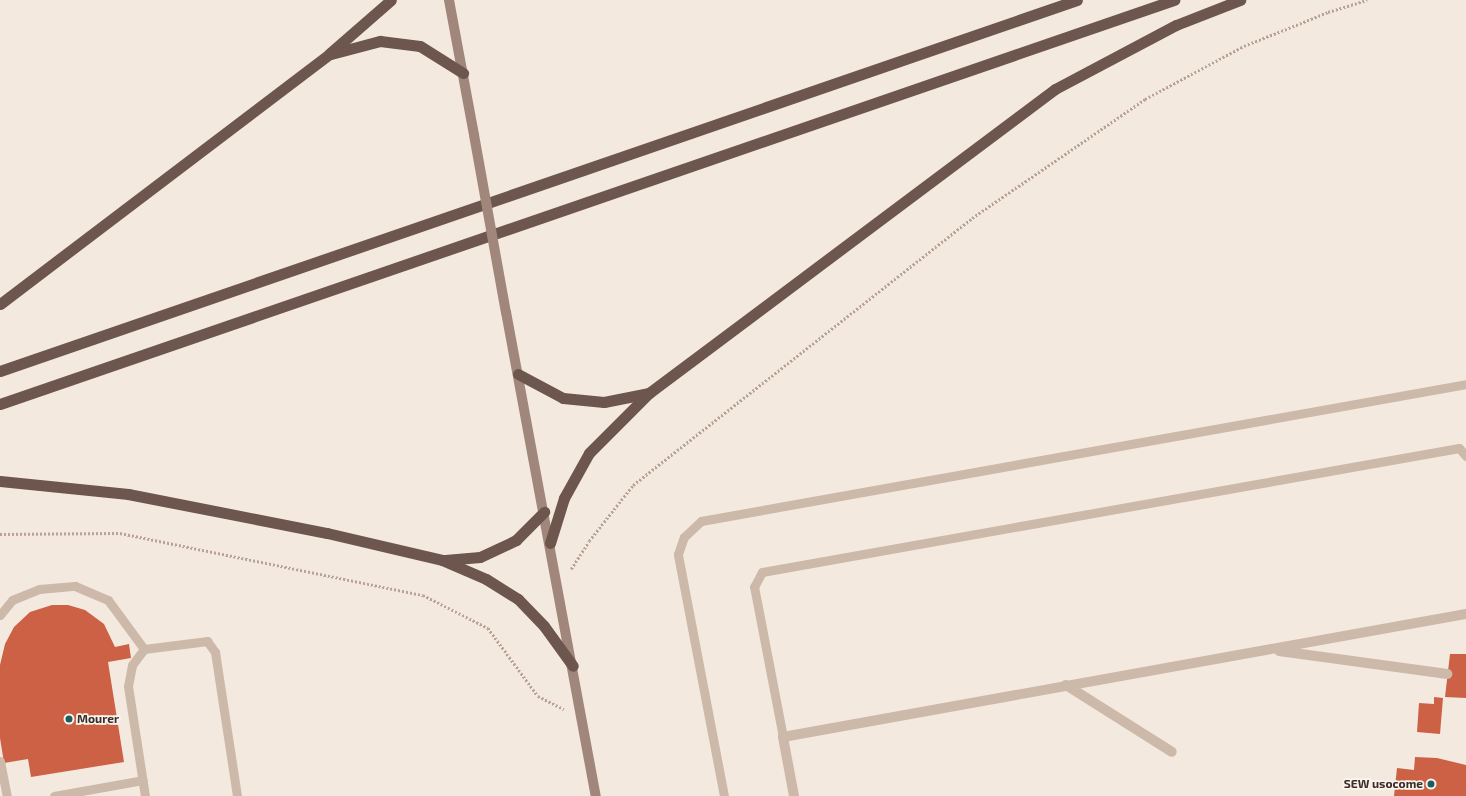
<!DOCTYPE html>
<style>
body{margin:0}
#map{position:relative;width:1466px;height:796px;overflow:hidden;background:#f4e9df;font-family:"Exo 2",sans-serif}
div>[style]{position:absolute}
.building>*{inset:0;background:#cc6145}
.path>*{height:2.5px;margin-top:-1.25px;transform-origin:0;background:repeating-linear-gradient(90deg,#b9a294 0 2px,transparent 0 4px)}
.service>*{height:9px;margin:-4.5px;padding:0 4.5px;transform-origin:4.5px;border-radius:4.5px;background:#cdb9aa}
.minor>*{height:10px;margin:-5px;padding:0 5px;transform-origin:5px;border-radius:5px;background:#cdb9aa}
.secondary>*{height:10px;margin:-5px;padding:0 5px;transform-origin:5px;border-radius:5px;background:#a1877b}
.trunk>*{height:11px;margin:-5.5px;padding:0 5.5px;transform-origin:5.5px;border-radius:5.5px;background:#6c564d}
.secondary-bridge>*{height:10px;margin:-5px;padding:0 5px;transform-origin:5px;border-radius:5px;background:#a1877b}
.dots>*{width:11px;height:11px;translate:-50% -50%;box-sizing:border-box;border:2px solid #fbf4ec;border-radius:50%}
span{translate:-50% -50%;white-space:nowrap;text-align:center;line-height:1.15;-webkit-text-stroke:3.5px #fbf4ec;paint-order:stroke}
.poi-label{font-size:12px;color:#3a2e2a;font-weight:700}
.left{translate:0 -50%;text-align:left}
.right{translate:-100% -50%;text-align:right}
</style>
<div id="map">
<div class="building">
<div style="clip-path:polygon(52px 605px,68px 605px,85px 610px,104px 624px,115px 647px,129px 644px,131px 658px,108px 662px,124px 762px,31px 777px,28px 759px,4px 763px,0 738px,0 665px,5px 644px,14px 627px,30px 612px)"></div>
<div style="clip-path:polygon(1450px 654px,1466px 654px,1466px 698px,1445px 697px)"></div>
<div style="clip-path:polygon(1434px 697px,1443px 698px,1440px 734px,1417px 732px,1419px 703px,1434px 704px)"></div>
<div style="clip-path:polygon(1415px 757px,1437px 758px,1466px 765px,1466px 796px,1394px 796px,1397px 768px,1414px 770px)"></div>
</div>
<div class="path">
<div style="left:0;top:534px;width:120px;rotate:-0.5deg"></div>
<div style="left:120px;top:533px;width:309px;rotate:11.6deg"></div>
<div style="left:423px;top:595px;width:73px;rotate:26.9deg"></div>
<div style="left:488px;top:628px;width:84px;rotate:53.7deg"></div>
<div style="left:538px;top:696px;width:29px;rotate:27deg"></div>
<div style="left:571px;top:569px;width:33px;rotate:-57deg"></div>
<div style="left:589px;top:541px;width:71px;rotate:-51.8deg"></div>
<div style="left:633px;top:485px;width:432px;rotate:-38.2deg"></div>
<div style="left:972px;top:218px;width:210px;rotate:-34.5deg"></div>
<div style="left:1145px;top:99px;width:112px;rotate:-28.2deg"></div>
<div style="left:1244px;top:46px;width:91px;rotate:-22deg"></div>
<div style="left:1328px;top:12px;width:41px;rotate:-17.1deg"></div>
</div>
<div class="service">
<div style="left:0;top:615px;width:19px;rotate:-51deg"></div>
<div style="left:12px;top:600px;width:29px;rotate:-22deg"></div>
<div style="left:39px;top:589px;width:36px;rotate:-5deg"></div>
<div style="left:75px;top:586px;width:36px;rotate:23deg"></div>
<div style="left:108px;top:600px;width:61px;rotate:53.7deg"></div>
<div style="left:783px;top:737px;width:153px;rotate:-100.9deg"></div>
<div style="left:754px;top:587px;width:17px;rotate:-62deg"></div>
<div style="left:762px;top:572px;width:708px;rotate:-10.09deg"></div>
<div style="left:1459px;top:448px;width:11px;rotate:49deg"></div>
<div style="left:0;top:761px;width:36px;rotate:79deg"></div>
<div style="left:54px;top:796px;width:90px;rotate:-10.2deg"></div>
<div style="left:145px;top:796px;width:111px;rotate:-98.8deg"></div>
<div style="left:128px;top:686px;width:21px;rotate:-79deg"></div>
<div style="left:132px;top:665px;width:20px;rotate:-53deg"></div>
<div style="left:144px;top:649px;width:64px;rotate:-7.2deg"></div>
<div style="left:207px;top:641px;width:14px;rotate:54deg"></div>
<div style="left:215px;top:652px;width:146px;rotate:81.3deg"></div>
<div style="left:724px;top:796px;width:246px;rotate:-100.8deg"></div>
<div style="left:678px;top:554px;width:18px;rotate:-71deg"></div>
<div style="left:684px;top:537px;width:23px;rotate:-43deg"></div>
<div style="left:701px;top:521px;width:777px;rotate:-10.15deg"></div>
</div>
<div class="minor">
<div style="left:1279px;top:651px;width:170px;rotate:7.8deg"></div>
<div style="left:1066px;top:685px;width:125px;rotate:32.3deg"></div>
<div style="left:794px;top:796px;width:60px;rotate:-100.6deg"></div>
<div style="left:783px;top:737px;width:694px;rotate:-10.21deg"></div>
</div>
<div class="secondary">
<div style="left:449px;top:0;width:137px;rotate:79.5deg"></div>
<div style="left:506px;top:312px;width:492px;rotate:79.5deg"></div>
</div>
<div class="trunk">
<div style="left:331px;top:54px;width:51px;rotate:-14.9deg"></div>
<div style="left:380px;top:41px;width:40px;rotate:7.1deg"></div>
<div style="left:420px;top:46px;width:51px;rotate:32.1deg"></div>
<div style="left:0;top:304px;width:413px;rotate:-37.2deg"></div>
<div style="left:329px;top:54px;width:82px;rotate:-41.1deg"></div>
<div style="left:0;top:371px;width:1139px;rotate:-19.01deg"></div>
<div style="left:518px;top:374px;width:51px;rotate:28.1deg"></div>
<div style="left:563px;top:398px;width:41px;rotate:5.6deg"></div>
<div style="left:604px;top:402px;width:46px;rotate:-11.3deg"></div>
<div style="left:649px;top:393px;width:507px;rotate:-36.82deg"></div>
<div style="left:1055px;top:89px;width:137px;rotate:-27.9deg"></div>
<div style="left:1176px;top:25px;width:69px;rotate:-21.3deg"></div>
<div style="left:0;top:404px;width:1242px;rotate:-18.99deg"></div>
<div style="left:0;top:481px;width:129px;rotate:5.8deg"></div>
<div style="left:128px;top:494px;width:203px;rotate:11.1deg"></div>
<div style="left:327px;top:533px;width:118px;rotate:13.2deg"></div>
<div style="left:442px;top:560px;width:48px;rotate:23.4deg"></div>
<div style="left:486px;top:579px;width:38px;rotate:32deg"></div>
<div style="left:518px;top:599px;width:37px;rotate:46deg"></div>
<div style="left:544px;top:626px;width:49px;rotate:54.1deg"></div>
<div style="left:550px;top:543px;width:47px;rotate:-72.7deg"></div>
<div style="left:564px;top:498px;width:51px;rotate:-60.9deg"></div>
<div style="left:589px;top:453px;width:85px;rotate:-45deg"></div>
<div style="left:445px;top:560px;width:35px;rotate:-5deg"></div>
<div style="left:480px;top:557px;width:40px;rotate:-25deg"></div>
<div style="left:516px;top:540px;width:40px;rotate:-45deg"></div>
</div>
<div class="secondary-bridge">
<div style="left:474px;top:135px;width:180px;rotate:79.8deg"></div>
</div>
<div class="dots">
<div style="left:69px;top:719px;background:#1c5d5f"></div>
<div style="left:1431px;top:784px;background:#1c5d5f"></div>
</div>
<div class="poi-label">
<span class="left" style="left:77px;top:719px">Mourer</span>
<span class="right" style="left:1423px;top:784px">SEW usocome</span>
</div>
</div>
